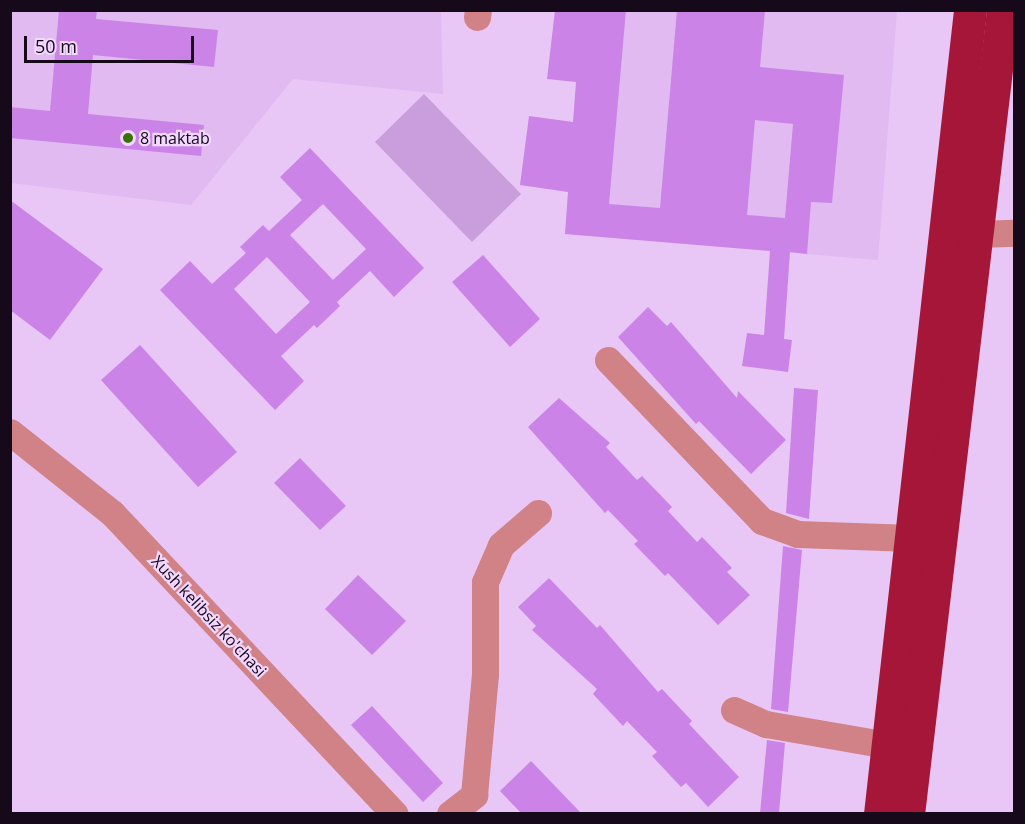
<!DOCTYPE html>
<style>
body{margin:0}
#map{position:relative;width:1025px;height:824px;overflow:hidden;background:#e8c7f7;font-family:"Open Sans",sans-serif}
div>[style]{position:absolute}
.built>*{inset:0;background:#e0baf1}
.green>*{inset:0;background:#ca9ddd}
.building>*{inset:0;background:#cb83e8}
.minor>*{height:27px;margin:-13.5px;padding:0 13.5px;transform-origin:13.5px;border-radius:13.5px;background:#d18287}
.highway>*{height:33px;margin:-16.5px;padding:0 16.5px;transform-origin:16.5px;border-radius:16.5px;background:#a61638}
.dots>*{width:16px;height:16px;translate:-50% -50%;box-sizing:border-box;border:3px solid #f2d7fe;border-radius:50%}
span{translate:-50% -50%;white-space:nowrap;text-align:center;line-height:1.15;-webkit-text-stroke:4.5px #f2d7fe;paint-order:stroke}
.poi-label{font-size:16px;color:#15091a}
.left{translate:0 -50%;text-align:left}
.street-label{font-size:16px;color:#15091a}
.frame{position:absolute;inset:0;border:12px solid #15091a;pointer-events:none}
.scale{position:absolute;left:24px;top:36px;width:170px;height:27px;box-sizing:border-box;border:3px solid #15091a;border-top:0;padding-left:8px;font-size:18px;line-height:21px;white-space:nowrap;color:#15091a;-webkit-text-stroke:4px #f2d7fe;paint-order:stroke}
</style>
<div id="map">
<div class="built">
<div style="clip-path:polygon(11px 11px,441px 11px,443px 94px,293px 79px,191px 205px,11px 183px)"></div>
<div style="clip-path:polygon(604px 11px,897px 11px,878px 260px,565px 234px,574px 115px)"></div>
</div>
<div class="green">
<div style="clip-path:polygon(424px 94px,521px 194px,472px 242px,375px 142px)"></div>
</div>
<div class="building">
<div style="clip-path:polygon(59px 10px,97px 10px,96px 19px,218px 30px,214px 67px,93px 55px,88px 114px,204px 125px,201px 156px,10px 138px,10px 107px,50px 111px)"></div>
<div style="clip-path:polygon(evenodd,555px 10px,626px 10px,609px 204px,660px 208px,677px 10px,765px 10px,760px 67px,844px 75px,832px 203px,811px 202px,807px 254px,790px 252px,784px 339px,792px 340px,788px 372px,742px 366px,747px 333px,764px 335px,770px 251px,565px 234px,568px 192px,520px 185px,529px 116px,573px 122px,576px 82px,547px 79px,555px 10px,755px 120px,793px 124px,785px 218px,747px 215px,755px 120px)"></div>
<div style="clip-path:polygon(evenodd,310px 148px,424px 268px,394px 297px,370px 271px,337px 302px,340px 306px,317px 328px,314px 325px,281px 356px,304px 381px,275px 410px,160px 290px,190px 261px,212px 284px,246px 253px,240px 247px,263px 225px,269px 231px,302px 200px,280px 177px,310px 148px,323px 204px,366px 249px,333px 280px,290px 235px,323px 204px,310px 148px,267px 257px,310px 302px,276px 334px,234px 289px,267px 257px)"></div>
<div style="clip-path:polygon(10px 200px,103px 269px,50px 340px,10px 310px)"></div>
<div style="clip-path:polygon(483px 255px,540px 319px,510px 347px,452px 282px)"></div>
<div style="clip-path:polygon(648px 307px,667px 326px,671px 322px,737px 398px,738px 391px,786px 440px,751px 474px,699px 421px,696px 424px,618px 337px)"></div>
<div style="clip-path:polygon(140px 345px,237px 452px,198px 487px,101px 380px)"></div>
<div style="clip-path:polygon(794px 388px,818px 390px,809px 519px,786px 513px)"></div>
<div style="clip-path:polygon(559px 398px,610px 443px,606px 447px,637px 480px,642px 476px,672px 507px,668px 511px,697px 542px,702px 537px,732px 568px,727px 572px,750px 595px,718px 625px,668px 573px,665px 576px,634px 544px,638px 541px,608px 510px,605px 513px,528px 427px)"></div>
<div style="clip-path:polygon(300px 458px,346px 506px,320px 530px,274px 483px)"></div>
<div style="clip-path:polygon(783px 546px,802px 550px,788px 712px,771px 709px)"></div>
<div style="clip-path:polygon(358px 575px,406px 621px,372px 655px,325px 609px)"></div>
<div style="clip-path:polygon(549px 578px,597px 628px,600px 625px,658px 692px,662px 689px,692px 721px,689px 724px,739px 777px,708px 807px,686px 783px,681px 787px,652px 756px,657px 752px,627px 721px,623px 726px,593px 694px,597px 689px,532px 630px,536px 626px,518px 607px)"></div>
<div style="clip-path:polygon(372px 706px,443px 783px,423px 802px,351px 725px)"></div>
<div style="clip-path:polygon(767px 740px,785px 743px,779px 813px,760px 813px)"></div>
<div style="clip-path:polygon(531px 761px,581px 813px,521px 813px,500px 791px)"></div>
</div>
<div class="minor">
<div style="left:477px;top:17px;width:7px;rotate:-82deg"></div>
<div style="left:979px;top:234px;width:35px;rotate:-2deg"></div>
<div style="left:608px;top:360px;width:223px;rotate:46.3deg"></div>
<div style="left:762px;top:521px;width:37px;rotate:20deg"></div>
<div style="left:797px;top:534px;width:115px;rotate:2deg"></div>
<div style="left:10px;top:432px;width:130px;rotate:38.5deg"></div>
<div style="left:112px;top:513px;width:413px;rotate:46.8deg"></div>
<div style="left:734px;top:710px;width:35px;rotate:24deg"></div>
<div style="left:766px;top:724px;width:124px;rotate:9.8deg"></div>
<div style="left:450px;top:814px;width:31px;rotate:-38deg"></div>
<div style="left:474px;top:795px;width:121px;rotate:-84.8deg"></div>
<div style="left:485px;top:674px;width:92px;rotate:-90deg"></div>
<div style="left:485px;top:582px;width:40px;rotate:-66.6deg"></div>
<div style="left:501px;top:545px;width:49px;rotate:-40.9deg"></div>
</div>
<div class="highway">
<div style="left:880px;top:814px;width:809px;rotate:-83.61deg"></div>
<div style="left:908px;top:814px;width:810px;rotate:-83.26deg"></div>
</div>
<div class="dots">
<div style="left:128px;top:138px;background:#377202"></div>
</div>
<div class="poi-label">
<span class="left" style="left:140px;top:138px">8 maktab</span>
</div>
<div class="street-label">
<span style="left:209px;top:616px;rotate:47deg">Xush kelibsiz ko'chasi</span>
</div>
<div class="frame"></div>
<div class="scale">50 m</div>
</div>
